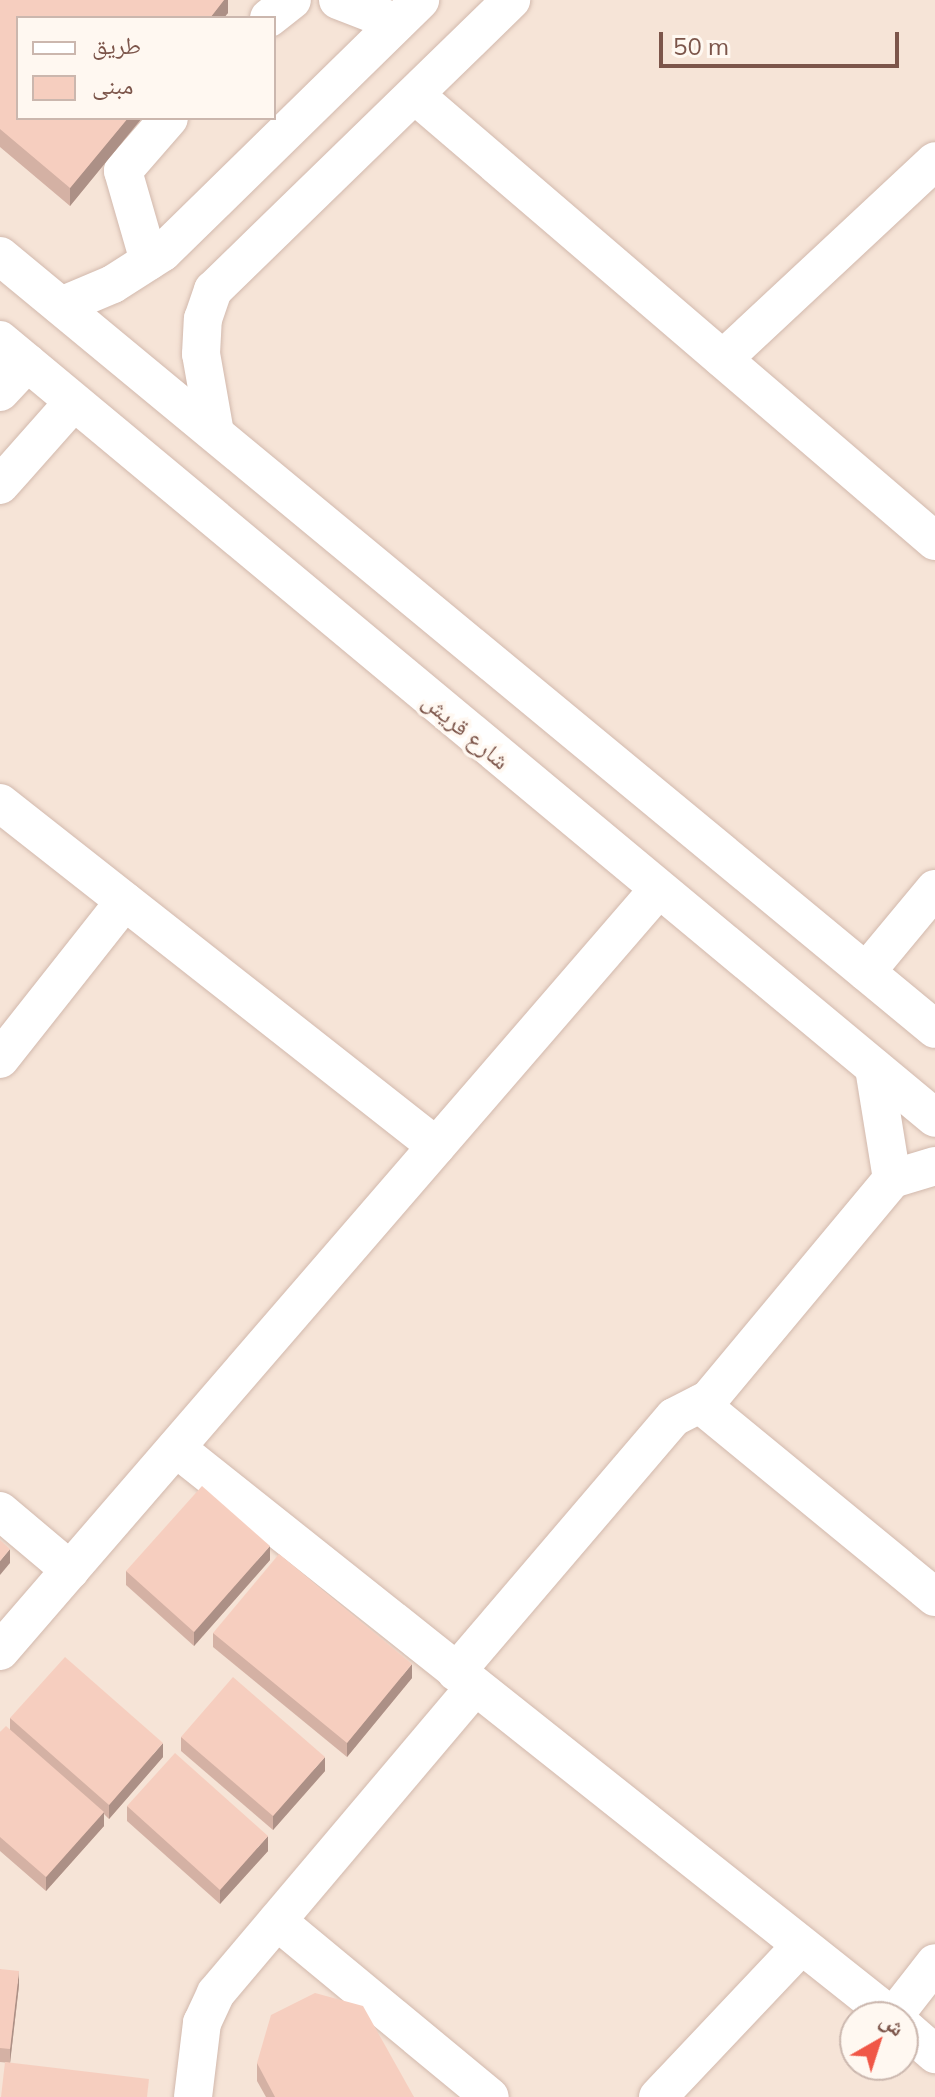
<!DOCTYPE html>
<meta charset="utf-8">
<style>
body{margin:0}
#map{position:relative;width:935px;height:2097px;overflow:hidden;background:#fef3ea;font-family:Mulish,"Noto Naskh Arabic",sans-serif}
div>[style]{position:absolute}
.residential>*{inset:0;background:#f6e4d7}
.roads{filter:drop-shadow(0 0 2px #d2b9ad) drop-shadow(0 0 2px #d2b9ad)}
.minor>*{height:38px;margin:-19px;padding:0 19px;transform-origin:19px;border-radius:19px;background:#fff}
.wall>*{inset:0;background:#d4b1a4}
.shaded-wall>*{inset:0;background:#ac9086}
.building>*{inset:0;background:#f6cebf}
span{translate:-50% -50%;white-space:nowrap;text-align:center;line-height:1.15;-webkit-text-stroke:7px #fff8f1;paint-order:stroke}
.street-label{font-size:24px;color:#7c554a}
.legend{position:absolute;left:16px;top:16px;width:260px;height:104px;box-sizing:border-box;background:#fff8f1;border:2px solid #cbb7ae;margin:0;padding:10px 14px;list-style:none;font-size:24px;color:#7c554a}
.legend li{display:flex;align-items:center;gap:16px;height:40px}
.legend b{width:40px;border:2px solid #cbb7ae}
.north{position:absolute;left:839px;top:2001px;width:80px;height:80px;box-sizing:border-box;background:#fff8f1;border:2px solid #cbb7ae;border-radius:50%;rotate:39deg;font-size:22px;font-weight:700;line-height:32px;text-align:center;color:#7c554a}
.north::after{content:'';display:block;margin:auto;width:28px;height:36px;background:#f05747;clip-path:polygon(50% 0,100% 100%,50% 72%,0 100%)}
.scale{position:absolute;left:659px;top:32px;width:240px;height:36px;box-sizing:border-box;border:4px solid #7c554a;border-top:0;padding-left:10px;font-size:24px;line-height:28px;white-space:nowrap;color:#7c554a;-webkit-text-stroke:6px #fff8f1;paint-order:stroke}
</style>
<div id="map">
<div class="residential">
<div style="clip-path:polygon(evenodd,0 0,935px 0,935px 2097px,0 2097px,0 0,18px 18px,274px 18px,274px 118px,18px 118px,18px 18px,0 0,855px 2017px,903px 2017px,903px 2065px,855px 2065px,855px 2017px)"></div>
</div>
<div class="roads">
<div class="minor">
<div style="left:338px;top:0;width:63px;rotate:21.3deg"></div>
<div style="left:269px;top:18px;width:29px;rotate:-38deg"></div>
<div style="left:415px;top:95px;width:685px;rotate:40.62deg"></div>
<div style="left:0;top:256px;width:1213px;rotate:39.58deg"></div>
<div style="left:149px;top:261px;width:94px;rotate:-106.1deg"></div>
<div style="left:123px;top:171px;width:70px;rotate:-49deg"></div>
<div style="left:61px;top:306px;width:56px;rotate:-22.9deg"></div>
<div style="left:113px;top:284px;width:59px;rotate:-32.6deg"></div>
<div style="left:163px;top:252px;width:360px;rotate:-44.4deg"></div>
<div style="left:0;top:340px;width:1216px;rotate:39.76deg"></div>
<div style="left:723px;top:359px;width:290px;rotate:-43deg"></div>
<div style="left:0;top:392px;width:40px;rotate:-47deg"></div>
<div style="left:215px;top:433px;width:80px;rotate:-100deg"></div>
<div style="left:201px;top:354px;width:35px;rotate:-87deg"></div>
<div style="left:203px;top:319px;width:31px;rotate:-71deg"></div>
<div style="left:213px;top:290px;width:416px;rotate:-44.2deg"></div>
<div style="left:0;top:485px;width:108px;rotate:-48.4deg"></div>
<div style="left:0;top:803px;width:555px;rotate:38.19deg"></div>
<div style="left:866px;top:972px;width:108px;rotate:-50.3deg"></div>
<div style="left:0;top:1059px;width:201px;rotate:-51.7deg"></div>
<div style="left:874px;top:1068px;width:112px;rotate:80.8deg"></div>
<div style="left:700px;top:1404px;width:304px;rotate:39.4deg"></div>
<div style="left:176px;top:1448px;width:915px;rotate:38.47deg"></div>
<div style="left:0;top:1511px;width:92px;rotate:40.1deg"></div>
<div style="left:0;top:1651px;width:1005px;rotate:-49.16deg"></div>
<div style="left:456px;top:1672px;width:335px;rotate:-49.5deg"></div>
<div style="left:674px;top:1417px;width:39px;rotate:-27deg"></div>
<div style="left:709px;top:1399px;width:286px;rotate:-50.2deg"></div>
<div style="left:892px;top:1179px;width:45px;rotate:-16.8deg"></div>
<div style="left:277px;top:1921px;width:276px;rotate:39.6deg"></div>
<div style="left:893px;top:2017px;width:68px;rotate:-52.1deg"></div>
<div style="left:903px;top:2026px;width:43px;rotate:41.2deg"></div>
<div style="left:193px;top:2097px;width:75px;rotate:-83.1deg"></div>
<div style="left:202px;top:2023px;width:33px;rotate:-65deg"></div>
<div style="left:216px;top:1993px;width:401px;rotate:-49.8deg"></div>
<div style="left:658px;top:2097px;width:208px;rotate:-46.6deg"></div>
</div>
</div>
<div class="wall">
<div style="clip-path:polygon(0 0,228px 0,228px 13px,18px 118px,142px 118px,70px 206px,0 147px)"></div>
<div style="clip-path:polygon(270px 1560px,194px 1646px,126px 1585px,126px 1571px)"></div>
<div style="clip-path:polygon(213px 1633px,412px 1678px,347px 1757px,213px 1647px)"></div>
<div style="clip-path:polygon(10px 1718px,163px 1757px,109px 1819px,104px 1814px,104px 1826px,46px 1891px,0 1851px,0 1732px,10px 1730px)"></div>
<div style="clip-path:polygon(181px 1737px,325px 1771px,273px 1830px,181px 1751px)"></div>
<div style="clip-path:polygon(127px 1806px,268px 1851px,220px 1904px,127px 1821px)"></div>
<div style="clip-path:polygon(0 1969px,19px 1985px,10px 2063px,0 2062px)"></div>
<div style="clip-path:polygon(257px 2063px,414px 2097px,266px 2097px,257px 2081px)"></div>
</div>
<div class="shaded-wall">
<div style="clip-path:polygon(224px 0,228px 0,228px 13px,224px 18px,210px 18px)"></div>
<div style="clip-path:polygon(128px 118px,142px 118px,70px 206px,70px 188px)"></div>
<div style="clip-path:polygon(270px 1546px,270px 1560px,194px 1646px,194px 1632px)"></div>
<div style="clip-path:polygon(10px 1549px,10px 1563px,0 1575px,0 1561px)"></div>
<div style="clip-path:polygon(412px 1664px,412px 1678px,347px 1757px,347px 1743px)"></div>
<div style="clip-path:polygon(163px 1743px,163px 1757px,109px 1819px,109px 1805px)"></div>
<div style="clip-path:polygon(325px 1757px,325px 1771px,273px 1830px,273px 1816px)"></div>
<div style="clip-path:polygon(104px 1812px,104px 1826px,46px 1891px,46px 1877px)"></div>
<div style="clip-path:polygon(268px 1836px,268px 1851px,220px 1904px,220px 1890px)"></div>
<div style="clip-path:polygon(19px 1971px,19px 1985px,10px 2063px,10px 2049px)"></div>
</div>
<div class="building">
<div style="clip-path:polygon(0 0,224px 0,210px 18px,18px 18px,18px 118px,128px 118px,70px 188px,0 129px)"></div>
<div style="clip-path:polygon(202px 1486px,270px 1546px,194px 1632px,126px 1571px)"></div>
<div style="clip-path:polygon(0 1540px,10px 1549px,0 1561px)"></div>
<div style="clip-path:polygon(279px 1554px,412px 1664px,347px 1743px,213px 1633px)"></div>
<div style="clip-path:polygon(65px 1657px,163px 1743px,109px 1805px,10px 1718px)"></div>
<div style="clip-path:polygon(233px 1677px,325px 1757px,273px 1816px,181px 1737px)"></div>
<div style="clip-path:polygon(6px 1726px,104px 1812px,46px 1877px,0 1837px,0 1732px)"></div>
<div style="clip-path:polygon(175px 1753px,268px 1836px,220px 1890px,127px 1806px)"></div>
<div style="clip-path:polygon(0 1969px,19px 1971px,10px 2049px,0 2048px)"></div>
<div style="clip-path:polygon(315px 1993px,363px 2006px,414px 2097px,275px 2097px,257px 2063px,271px 2015px)"></div>
<div style="clip-path:polygon(5px 2062px,149px 2079px,147px 2097px,1px 2097px)"></div>
</div>
<div class="street-label">
<span style="left:466px;top:731px;rotate:40deg">شارع قريش</span>
</div>
<ul class="legend">
<li><b style="height:10px;background:#fff"></b>طريق</li>
<li><b style="height:22px;background:#f6cebf"></b>مبنى</li>
</ul>
<div class="north">ش</div>
<div class="scale">50 m</div>
</div>
